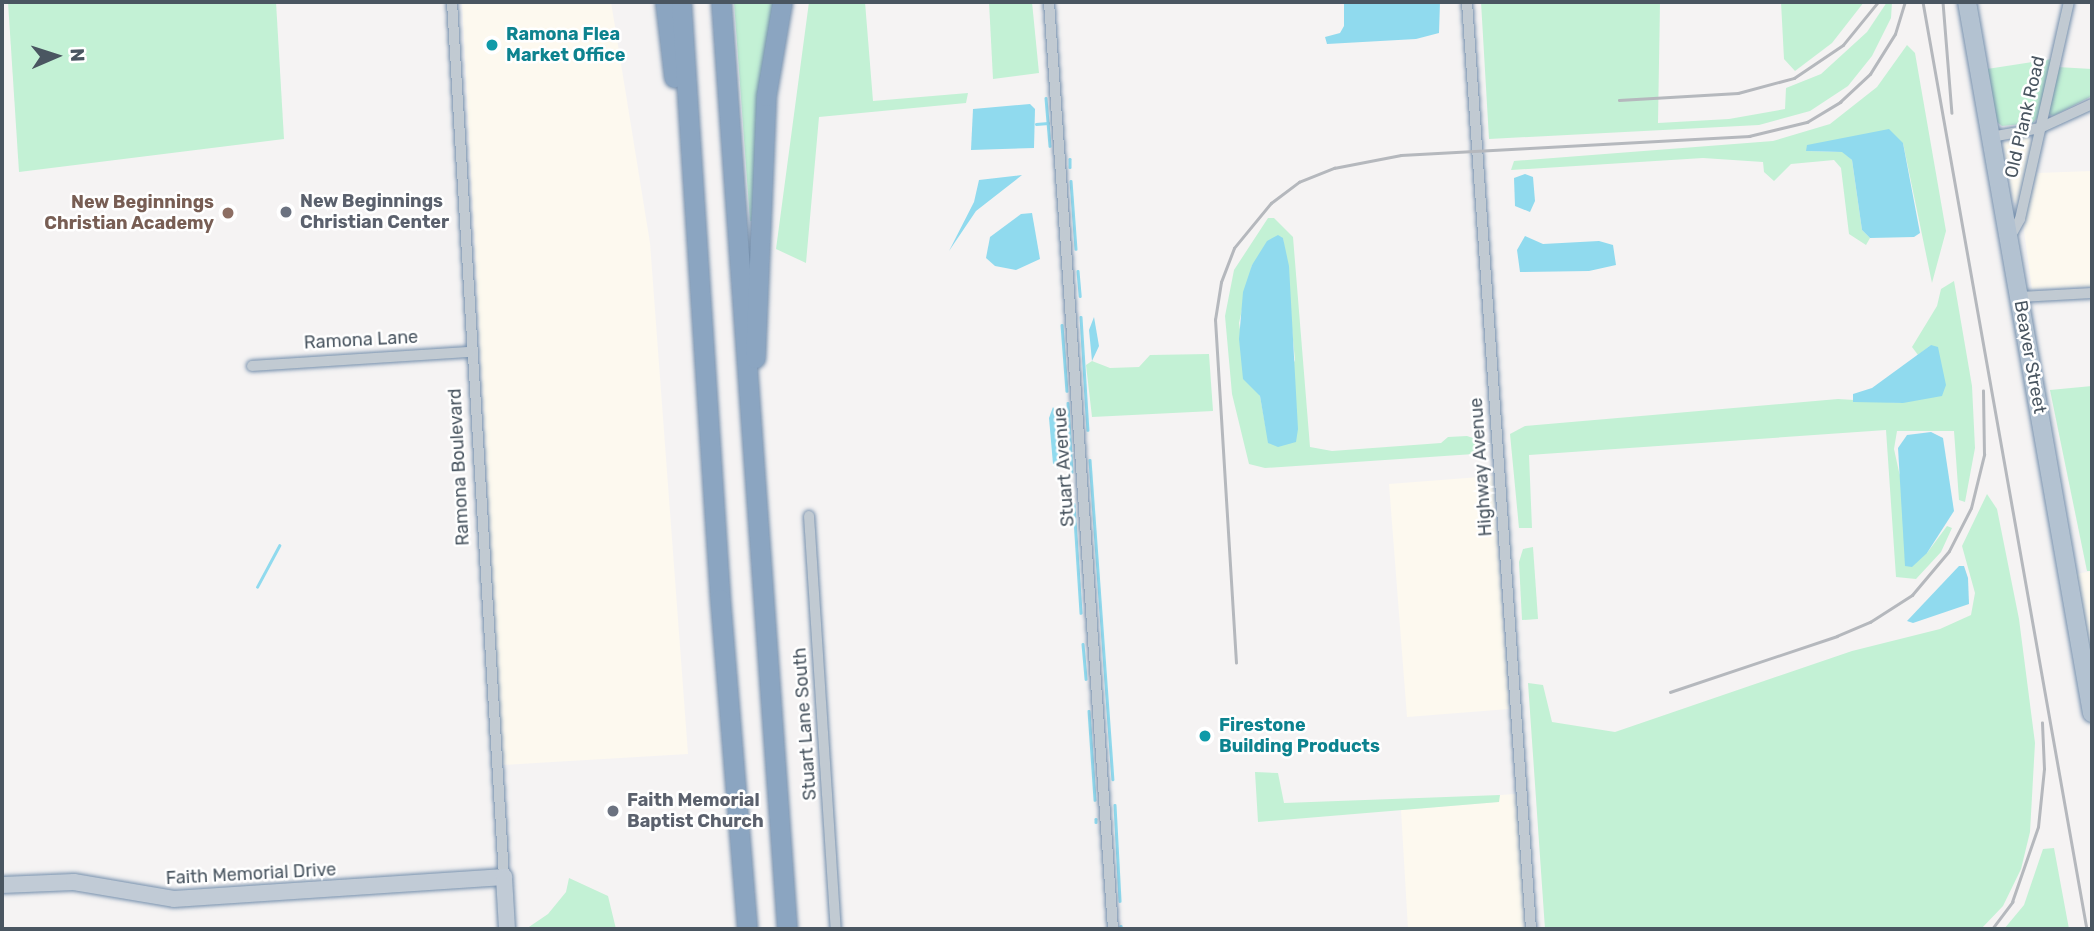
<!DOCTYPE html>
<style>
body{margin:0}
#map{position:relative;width:2094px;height:931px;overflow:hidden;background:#f5f3f3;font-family:Rubik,sans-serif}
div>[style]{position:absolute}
.commercial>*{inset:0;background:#fdf9ef}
.green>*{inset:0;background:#c3f1d5}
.water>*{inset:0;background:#90daee}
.stream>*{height:2.5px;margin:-1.25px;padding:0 1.25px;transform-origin:1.25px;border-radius:1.25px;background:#90daee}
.roads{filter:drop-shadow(0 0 2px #7690ad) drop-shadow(0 0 2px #7690ad)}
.street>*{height:10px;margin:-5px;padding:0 5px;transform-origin:5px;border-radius:5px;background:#c1cad2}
.secondary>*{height:16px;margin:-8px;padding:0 8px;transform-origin:8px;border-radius:8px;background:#c1cbd6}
.primary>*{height:18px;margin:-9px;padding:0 9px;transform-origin:9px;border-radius:9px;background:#b3c2d1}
.highway>*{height:19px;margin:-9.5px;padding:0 9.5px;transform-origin:9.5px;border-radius:9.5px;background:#8ba5c1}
.rail>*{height:2.5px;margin:-1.25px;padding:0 1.25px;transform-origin:1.25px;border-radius:1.25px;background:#b5b8bd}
.dots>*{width:19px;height:19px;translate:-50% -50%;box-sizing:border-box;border:4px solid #fff;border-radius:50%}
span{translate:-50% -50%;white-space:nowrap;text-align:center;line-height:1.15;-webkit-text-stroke:5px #fff;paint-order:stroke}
.culture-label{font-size:18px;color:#0d838f;font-weight:700}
.left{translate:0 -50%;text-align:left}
.street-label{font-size:18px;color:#4a5661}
.worship-label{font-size:18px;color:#5b616d;font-weight:700}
.education-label{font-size:18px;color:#785e54;font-weight:700}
.right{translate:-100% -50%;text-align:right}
.frame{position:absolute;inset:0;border:4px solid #4a5661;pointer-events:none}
.north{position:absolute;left:21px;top:21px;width:70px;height:70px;-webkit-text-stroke:5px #fff;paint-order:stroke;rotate:87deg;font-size:19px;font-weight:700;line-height:28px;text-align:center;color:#4a5661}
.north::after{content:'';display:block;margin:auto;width:24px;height:32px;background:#4a5661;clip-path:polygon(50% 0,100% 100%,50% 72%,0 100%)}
</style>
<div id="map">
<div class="commercial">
<div style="clip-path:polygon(462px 2px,611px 2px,650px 243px,688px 754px,502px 765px)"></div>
<div style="clip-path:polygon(2025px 133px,2032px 143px,2017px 205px,2013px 201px,2003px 143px)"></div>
<div style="clip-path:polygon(2092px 171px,2092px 287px,2032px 289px,2023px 224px,2037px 173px)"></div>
<div style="clip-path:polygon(1493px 476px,1509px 709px,1407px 717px,1389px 484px)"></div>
<div style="clip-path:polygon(2092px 571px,2092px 664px,2077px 574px)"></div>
<div style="clip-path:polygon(1516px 794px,1526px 929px,1408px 929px,1401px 810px,1498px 802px,1500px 795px)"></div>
</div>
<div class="green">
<div style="clip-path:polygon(8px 2px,276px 2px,284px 139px,19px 172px)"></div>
<div style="clip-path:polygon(734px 2px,776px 2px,752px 221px,750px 221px)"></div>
<div style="clip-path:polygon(809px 2px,865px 2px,873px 101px,968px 93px,966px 103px,819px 117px,806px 263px,776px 249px)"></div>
<div style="clip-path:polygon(989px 2px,1032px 2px,1039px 73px,993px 79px)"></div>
<div style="clip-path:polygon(1481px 2px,1660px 2px,1658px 123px,1729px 119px,1785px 109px,1786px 88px,1821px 74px,1867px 32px,1887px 2px,1892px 2px,1891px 18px,1872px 56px,1848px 86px,1810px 111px,1759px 125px,1489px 139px)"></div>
<div style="clip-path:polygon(1781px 2px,1864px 2px,1832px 43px,1795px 71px,1784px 59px)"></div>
<div style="clip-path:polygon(1907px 45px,1915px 53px,1946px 231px,1932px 283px,1903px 143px,1806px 151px,1843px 152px,1852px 160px,1862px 230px,1870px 238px,1866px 245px,1849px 234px,1841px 168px,1834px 160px,1791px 164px,1774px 181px,1764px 172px,1763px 162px,1703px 158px,1511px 170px,1514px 161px,1773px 141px,1830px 124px,1877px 87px)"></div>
<div style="clip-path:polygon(2052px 59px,2038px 117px,2033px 123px,2002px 126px,1997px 122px,1987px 69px)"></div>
<div style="clip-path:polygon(2057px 67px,2092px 69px,2092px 96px,2053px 116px,2047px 113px)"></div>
<div style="clip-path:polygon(evenodd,1268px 218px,1274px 218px,1293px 237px,1310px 447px,1332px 451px,1441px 443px,1448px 437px,1467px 436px,1479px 440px,1474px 454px,1265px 468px,1249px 464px,1232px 394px,1225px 316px,1234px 270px,1268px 218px,1283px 238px,1295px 360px,1266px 429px,1260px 396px,1245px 364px,1239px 323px,1252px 265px,1283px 238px)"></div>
<div style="clip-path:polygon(1954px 281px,1972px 386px,1975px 448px,1965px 502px,1959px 500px,1954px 431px,1897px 431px,1894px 449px,1899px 472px,1927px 553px,1947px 526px,1952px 528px,1941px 552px,1916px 579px,1896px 577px,1886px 430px,1529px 455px,1532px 528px,1519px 528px,1510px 434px,1525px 426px,1838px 399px,1903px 403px,1931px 345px,1918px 355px,1912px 347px,1937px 306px,1941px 289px)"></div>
<div style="clip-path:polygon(1209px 354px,1213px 411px,1092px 417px,1086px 365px,1092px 361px,1110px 368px,1139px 367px,1150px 355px)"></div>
<div style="clip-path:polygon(2092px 386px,2092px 571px,2087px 571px,2050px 390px)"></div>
<div style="clip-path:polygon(1987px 494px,1997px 509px,2019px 619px,2035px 743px,2030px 832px,2021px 869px,2003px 906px,1981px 929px,1545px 929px,1528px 683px,1543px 685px,1552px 722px,1615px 732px,1852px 651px,1940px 629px,1971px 615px,1975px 593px,1962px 546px)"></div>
<div style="clip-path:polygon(1533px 547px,1538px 619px,1522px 620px,1519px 562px,1523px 549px)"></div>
<div style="clip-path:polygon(1255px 772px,1278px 773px,1284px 803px,1500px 795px,1499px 802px,1258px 822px)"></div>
<div style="clip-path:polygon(2054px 848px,2069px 929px,2004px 929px,2024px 905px,2043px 849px)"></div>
<div style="clip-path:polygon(569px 878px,608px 896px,616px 929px,526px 929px,548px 914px,566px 892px)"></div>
</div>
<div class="water">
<div style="clip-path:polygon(1344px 2px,1440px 2px,1439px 33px,1416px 39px,1327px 44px,1325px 37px,1340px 33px,1344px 26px)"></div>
<div style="clip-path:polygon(1030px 104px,1035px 109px,1034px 148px,971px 150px,973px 109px)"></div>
<div style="clip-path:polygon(1889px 129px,1903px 143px,1920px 233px,1914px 237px,1870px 238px,1862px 230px,1852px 160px,1842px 152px,1806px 151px,1807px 145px)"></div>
<div style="clip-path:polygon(1525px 174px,1533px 177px,1535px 201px,1530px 212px,1515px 206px,1514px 178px)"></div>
<div style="clip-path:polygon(1022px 175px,976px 211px,949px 251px,974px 202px,979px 180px)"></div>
<div style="clip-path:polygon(1032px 213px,1040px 259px,1016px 270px,995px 266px,986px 258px,990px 237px,1021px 214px)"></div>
<div style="clip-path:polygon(1278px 235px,1283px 238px,1289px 266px,1298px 429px,1296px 442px,1278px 447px,1268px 443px,1260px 396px,1243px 379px,1239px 339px,1243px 292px,1252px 265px,1267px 241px)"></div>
<div style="clip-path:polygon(1525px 236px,1543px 244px,1599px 241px,1613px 245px,1616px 265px,1589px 271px,1520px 272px,1517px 250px)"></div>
<div style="clip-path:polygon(1094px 317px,1099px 346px,1092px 361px,1089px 330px)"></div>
<div style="clip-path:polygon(1931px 345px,1938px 347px,1946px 385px,1942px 396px,1903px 403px,1853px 402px,1853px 394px,1872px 388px)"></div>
<div style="clip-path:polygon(1053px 407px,1059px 418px,1058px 469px,1053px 464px,1049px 418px)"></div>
<div style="clip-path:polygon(1931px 432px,1943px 438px,1954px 511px,1927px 553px,1912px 567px,1905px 566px,1898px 448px,1907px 435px)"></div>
<div style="clip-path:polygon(1959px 566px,1964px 566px,1968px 578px,1969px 604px,1913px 623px,1907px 621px)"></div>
</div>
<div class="stream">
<div style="left:1046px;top:98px;width:48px;rotate:85.2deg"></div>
<div style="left:1036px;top:124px;width:12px;rotate:-5deg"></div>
<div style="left:1070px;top:159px;width:8px;rotate:90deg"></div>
<div style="left:1071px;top:181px;width:68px;rotate:85.8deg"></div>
<div style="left:1078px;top:271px;width:25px;rotate:85deg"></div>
<div style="left:1081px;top:317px;width:113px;rotate:86.5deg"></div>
<div style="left:1062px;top:325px;width:66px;rotate:85.7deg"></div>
<div style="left:1068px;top:403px;width:69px;rotate:86.7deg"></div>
<div style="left:1090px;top:460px;width:320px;rotate:85.9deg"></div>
<div style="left:1074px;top:504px;width:109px;rotate:86.3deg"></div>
<div style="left:257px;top:587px;width:47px;rotate:-61.8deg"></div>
<div style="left:1083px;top:644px;width:35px;rotate:85deg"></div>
<div style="left:1089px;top:711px;width:89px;rotate:86.1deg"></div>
<div style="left:1115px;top:805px;width:96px;rotate:87deg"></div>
<div style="left:1096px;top:819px;width:3px;rotate:90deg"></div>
<div style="left:1121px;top:926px;width:3px;rotate:90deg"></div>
</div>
<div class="roads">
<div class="street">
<div style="left:452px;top:2px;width:877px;rotate:86.6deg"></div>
<div style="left:1049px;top:2px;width:929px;rotate:86.05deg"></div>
<div style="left:1467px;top:2px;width:929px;rotate:86.05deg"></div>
<div style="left:1991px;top:137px;width:50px;rotate:-10.4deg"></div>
<div style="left:2040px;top:128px;width:57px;rotate:-24.8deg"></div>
<div style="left:2009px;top:239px;width:23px;rotate:-61deg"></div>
<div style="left:2020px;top:219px;width:222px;rotate:-77.3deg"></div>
<div style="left:2020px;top:297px;width:72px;rotate:-3.2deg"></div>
<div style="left:252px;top:366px;width:219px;rotate:-3.7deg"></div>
<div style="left:809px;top:516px;width:414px;rotate:86.3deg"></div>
</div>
<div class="secondary">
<div style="left:2px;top:885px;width:72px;rotate:-2.4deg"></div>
<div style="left:74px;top:882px;width:101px;rotate:9.6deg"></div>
<div style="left:174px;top:899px;width:331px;rotate:-3.8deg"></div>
<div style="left:504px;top:877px;width:52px;rotate:86.7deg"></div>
</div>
<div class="primary">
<div style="left:1967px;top:2px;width:722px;rotate:80.03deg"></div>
</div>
<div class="highway">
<div style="left:665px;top:2px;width:76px;rotate:83.2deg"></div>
<div style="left:681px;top:2px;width:598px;rotate:86.26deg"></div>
<div style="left:720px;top:599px;width:331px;rotate:85.3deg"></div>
<div style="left:721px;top:2px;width:929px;rotate:85.93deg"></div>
<div style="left:755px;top:358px;width:262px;rotate:-87.6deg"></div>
<div style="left:766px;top:96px;width:95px;rotate:-80.3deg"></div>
</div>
</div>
<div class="rail">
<div style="left:1923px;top:2px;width:941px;rotate:79.97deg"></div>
<div style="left:1943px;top:2px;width:111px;rotate:85.4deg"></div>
<div style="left:1619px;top:100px;width:119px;rotate:-3.4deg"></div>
<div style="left:1738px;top:93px;width:58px;rotate:-15deg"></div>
<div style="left:1794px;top:78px;width:59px;rotate:-34deg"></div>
<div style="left:1843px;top:45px;width:55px;rotate:-50.9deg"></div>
<div style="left:1236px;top:663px;width:344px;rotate:-93.5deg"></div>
<div style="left:1215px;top:320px;width:38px;rotate:-81deg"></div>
<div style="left:1221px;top:282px;width:36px;rotate:-69deg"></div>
<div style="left:1234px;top:248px;width:58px;rotate:-50.6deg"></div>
<div style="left:1271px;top:203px;width:35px;rotate:-37deg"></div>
<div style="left:1299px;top:182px;width:38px;rotate:-22deg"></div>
<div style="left:1334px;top:168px;width:68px;rotate:-11deg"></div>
<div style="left:1401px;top:155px;width:349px;rotate:-3.1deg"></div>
<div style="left:1749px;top:136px;width:60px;rotate:-13.6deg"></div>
<div style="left:1807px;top:122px;width:39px;rotate:-31deg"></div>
<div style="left:1840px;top:102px;width:41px;rotate:-43deg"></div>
<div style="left:1870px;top:74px;width:47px;rotate:-58deg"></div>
<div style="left:1895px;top:34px;width:34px;rotate:-73deg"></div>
<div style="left:1670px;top:692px;width:176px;rotate:-18.5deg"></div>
<div style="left:1837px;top:636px;width:36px;rotate:-23deg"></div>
<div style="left:1870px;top:622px;width:50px;rotate:-32.7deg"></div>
<div style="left:1912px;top:595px;width:57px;rotate:-49.9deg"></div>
<div style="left:1949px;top:551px;width:48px;rotate:-62.9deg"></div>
<div style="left:1971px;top:508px;width:55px;rotate:-76.2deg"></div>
<div style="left:1984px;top:455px;width:64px;rotate:-90.9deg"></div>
<div style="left:1992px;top:929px;width:34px;rotate:-53deg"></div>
<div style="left:2012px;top:902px;width:79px;rotate:-70.9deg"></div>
<div style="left:2038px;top:827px;width:58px;rotate:-84.1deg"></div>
<div style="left:2044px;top:769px;width:46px;rotate:-92.5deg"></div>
</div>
<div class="dots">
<div style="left:492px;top:45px;background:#0f9aa8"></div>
<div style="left:286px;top:212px;background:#6b7280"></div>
<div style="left:228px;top:213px;background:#8d6e63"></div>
<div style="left:1205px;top:736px;background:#0f9aa8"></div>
<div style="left:613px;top:811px;background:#6b7280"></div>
</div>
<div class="culture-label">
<span class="left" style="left:506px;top:45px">Ramona Flea<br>Market Office</span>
<span class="left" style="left:1219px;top:736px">Firestone<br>Building Products</span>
</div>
<div class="street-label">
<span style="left:2025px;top:117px;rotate:-77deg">Old Plank Road</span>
<span style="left:361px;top:340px;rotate:-3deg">Ramona Lane</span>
<span style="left:2030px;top:357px;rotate:80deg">Beaver Street</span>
<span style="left:459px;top:467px;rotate:-93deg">Ramona Boulevard</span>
<span style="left:1064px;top:467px;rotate:-94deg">Stuart Avenue</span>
<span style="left:1481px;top:467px;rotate:-94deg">Highway Avenue</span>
<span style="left:805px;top:724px;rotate:-94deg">Stuart Lane South</span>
<span style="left:251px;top:874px;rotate:-3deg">Faith Memorial Drive</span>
</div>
<div class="worship-label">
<span class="left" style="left:300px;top:212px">New Beginnings<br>Christian Center</span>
<span class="left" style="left:627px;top:811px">Faith Memorial<br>Baptist Church</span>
</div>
<div class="education-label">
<span class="right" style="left:214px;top:213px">New Beginnings<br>Christian Academy</span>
</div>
<div class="frame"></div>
<div class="north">N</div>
</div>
